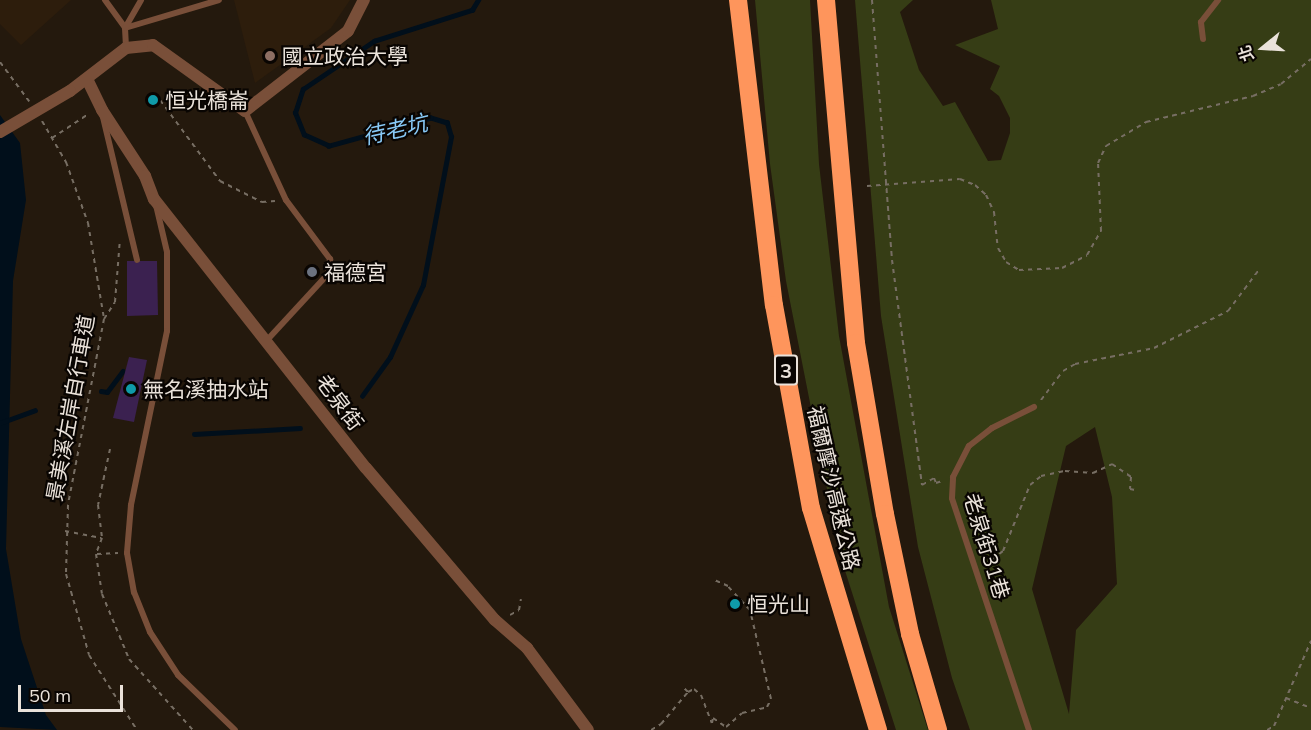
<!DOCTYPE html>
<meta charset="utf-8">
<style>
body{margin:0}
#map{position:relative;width:1311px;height:730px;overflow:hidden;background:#24190d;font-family:Mulish,"Noto Sans TC",sans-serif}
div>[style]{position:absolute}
.built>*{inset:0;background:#2d1d0c}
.green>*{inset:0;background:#363d15}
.water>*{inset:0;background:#010f1b}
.stream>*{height:4.5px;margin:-2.25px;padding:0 2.25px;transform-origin:2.25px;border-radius:2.25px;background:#010f1b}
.building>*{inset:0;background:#3b2150}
.path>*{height:2px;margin-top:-1px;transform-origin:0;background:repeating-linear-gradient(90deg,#776e63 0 4.5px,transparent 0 9px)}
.lane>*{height:6px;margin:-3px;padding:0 3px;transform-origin:3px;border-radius:3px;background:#794f39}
.street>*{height:12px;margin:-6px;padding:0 6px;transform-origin:6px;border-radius:6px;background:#794f39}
.highway>*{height:18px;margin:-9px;padding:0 9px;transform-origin:9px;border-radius:9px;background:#fe955c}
.street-bridge>*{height:12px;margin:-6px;padding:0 6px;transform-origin:6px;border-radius:6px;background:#794f39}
.dots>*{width:16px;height:16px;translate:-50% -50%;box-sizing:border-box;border:3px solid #090502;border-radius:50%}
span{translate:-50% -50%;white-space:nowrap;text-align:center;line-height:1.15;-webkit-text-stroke:4.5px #090502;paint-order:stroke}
.shield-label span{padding:2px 4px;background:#090502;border:2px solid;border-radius:4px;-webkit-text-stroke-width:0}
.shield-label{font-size:20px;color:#eae2da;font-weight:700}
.poi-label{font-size:21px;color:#eae2da}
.left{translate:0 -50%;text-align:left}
.street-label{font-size:21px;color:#eae2da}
.water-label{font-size:22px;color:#88c9f6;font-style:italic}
.north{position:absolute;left:1233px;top:18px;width:60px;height:60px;-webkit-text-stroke:4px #090502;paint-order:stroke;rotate:252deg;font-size:16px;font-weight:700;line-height:24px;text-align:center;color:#eae2da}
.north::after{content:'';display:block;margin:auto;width:21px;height:27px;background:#eae2da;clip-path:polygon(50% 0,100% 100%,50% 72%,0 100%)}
.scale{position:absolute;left:18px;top:685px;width:105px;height:27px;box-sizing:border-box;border:3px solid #eae2da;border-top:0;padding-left:8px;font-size:18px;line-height:21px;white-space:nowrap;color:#eae2da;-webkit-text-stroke:4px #090502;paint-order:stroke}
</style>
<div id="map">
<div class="built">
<div style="clip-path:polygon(0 0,71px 0,21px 45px,0 24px)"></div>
<div style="clip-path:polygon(234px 0,350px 0,331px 28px,255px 83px)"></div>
</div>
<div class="green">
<div style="clip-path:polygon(755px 0,810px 0,819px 164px,839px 336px,889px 607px,928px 730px,896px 730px,840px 555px,786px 281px,770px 164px)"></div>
<div style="clip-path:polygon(evenodd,855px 0,913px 0,900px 12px,919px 70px,943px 106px,955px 102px,988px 161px,1001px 160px,1010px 133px,1010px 118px,999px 96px,990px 89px,1000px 66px,955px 45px,998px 29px,991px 0,1311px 0,1311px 730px,970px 730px,952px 678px,918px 547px,881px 316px,855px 0,1095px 427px,1112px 497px,1117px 584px,1076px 630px,1069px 714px,1032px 589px,1066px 446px,1095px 427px)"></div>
</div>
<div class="water">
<div style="clip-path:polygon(0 115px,20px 143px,26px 200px,13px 281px,6px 549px,21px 639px,46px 715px,57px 730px,0 727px)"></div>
</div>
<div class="stream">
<div style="left:101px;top:391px;width:6px;rotate:9deg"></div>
<div style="left:107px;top:392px;width:26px;rotate:-53deg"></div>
<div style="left:362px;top:396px;width:48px;rotate:-54.3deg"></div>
<div style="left:390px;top:357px;width:79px;rotate:-65.4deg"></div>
<div style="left:423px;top:285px;width:151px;rotate:-79.3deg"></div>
<div style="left:451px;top:137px;width:15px;rotate:-106deg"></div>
<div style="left:447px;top:123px;width:17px;rotate:-163deg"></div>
<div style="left:431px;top:118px;width:106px;rotate:164.6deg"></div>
<div style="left:329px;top:146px;width:27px;rotate:-156deg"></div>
<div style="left:304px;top:135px;width:24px;rotate:-112deg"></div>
<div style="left:295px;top:113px;width:25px;rotate:-72deg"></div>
<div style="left:303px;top:89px;width:86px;rotate:-34.1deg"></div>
<div style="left:374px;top:41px;width:103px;rotate:-17.6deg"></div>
<div style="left:472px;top:10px;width:12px;rotate:-59deg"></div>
<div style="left:0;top:423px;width:37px;rotate:-20deg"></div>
<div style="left:194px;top:434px;width:106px;rotate:-3.2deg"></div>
</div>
<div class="building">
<div style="clip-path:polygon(127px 261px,157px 261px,158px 315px,127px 316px)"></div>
<div style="clip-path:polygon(129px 357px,147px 360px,134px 422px,113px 418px)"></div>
</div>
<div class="path">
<div style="left:872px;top:0;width:261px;rotate:85.6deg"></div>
<div style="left:892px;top:260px;width:227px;rotate:82.4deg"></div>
<div style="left:922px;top:485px;width:14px;rotate:-30deg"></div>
<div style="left:934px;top:478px;width:5px;rotate:68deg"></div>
<div style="left:936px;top:483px;width:6px;rotate:-18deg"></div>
<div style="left:0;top:62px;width:49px;rotate:53.4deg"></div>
<div style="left:160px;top:100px;width:101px;rotate:53.5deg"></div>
<div style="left:220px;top:181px;width:47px;rotate:26.6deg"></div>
<div style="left:262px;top:202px;width:13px;rotate:-4deg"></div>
<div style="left:42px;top:121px;width:48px;rotate:59.7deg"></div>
<div style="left:66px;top:162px;width:65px;rotate:70.2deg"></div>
<div style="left:88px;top:223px;width:97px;rotate:80.5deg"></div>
<div style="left:104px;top:319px;width:189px;rotate:101deg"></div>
<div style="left:68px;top:505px;width:69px;rotate:91.7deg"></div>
<div style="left:66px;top:574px;width:84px;rotate:74.1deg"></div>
<div style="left:89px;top:655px;width:89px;rotate:57.4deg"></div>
<div style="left:52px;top:138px;width:42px;rotate:-33.3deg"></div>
<div style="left:867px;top:186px;width:93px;rotate:-4.3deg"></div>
<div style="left:960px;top:179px;width:16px;rotate:22deg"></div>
<div style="left:975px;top:185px;width:15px;rotate:42deg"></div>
<div style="left:986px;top:195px;width:19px;rotate:65deg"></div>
<div style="left:994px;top:212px;width:36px;rotate:84deg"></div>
<div style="left:998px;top:248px;width:16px;rotate:60deg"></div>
<div style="left:1006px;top:262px;width:15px;rotate:32deg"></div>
<div style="left:1019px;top:270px;width:43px;rotate:-2.7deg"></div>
<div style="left:1062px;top:268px;width:28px;rotate:-27deg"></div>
<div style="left:1087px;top:255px;width:28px;rotate:-60deg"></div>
<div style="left:1101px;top:231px;width:68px;rotate:-92.5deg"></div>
<div style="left:1098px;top:163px;width:19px;rotate:-65deg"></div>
<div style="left:1106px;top:146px;width:47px;rotate:-31deg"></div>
<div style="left:1146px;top:122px;width:110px;rotate:-13.7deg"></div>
<div style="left:1253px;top:96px;width:30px;rotate:-23deg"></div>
<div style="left:1281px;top:84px;width:39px;rotate:-40deg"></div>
<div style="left:104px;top:319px;width:20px;rotate:-57deg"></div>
<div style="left:115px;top:302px;width:63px;rotate:-85.5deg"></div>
<div style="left:1041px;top:400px;width:36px;rotate:-53deg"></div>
<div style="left:1063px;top:371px;width:14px;rotate:-30deg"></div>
<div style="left:1075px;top:364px;width:81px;rotate:-11.4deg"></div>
<div style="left:1154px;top:348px;width:83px;rotate:-26.6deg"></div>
<div style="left:1228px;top:311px;width:50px;rotate:-53.1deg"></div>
<div style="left:110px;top:449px;width:57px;rotate:102.1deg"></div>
<div style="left:98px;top:505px;width:33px;rotate:83deg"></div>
<div style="left:102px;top:538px;width:17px;rotate:111deg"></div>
<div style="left:96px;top:554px;width:40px;rotate:81.5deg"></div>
<div style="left:102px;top:594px;width:70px;rotate:67.4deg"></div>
<div style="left:129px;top:659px;width:96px;rotate:48deg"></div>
<div style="left:65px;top:531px;width:37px;rotate:11deg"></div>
<div style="left:97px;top:554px;width:21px;rotate:-3deg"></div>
<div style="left:985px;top:565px;width:23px;rotate:-38deg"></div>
<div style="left:1003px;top:551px;width:71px;rotate:-67.8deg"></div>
<div style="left:1030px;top:485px;width:14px;rotate:-39deg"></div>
<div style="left:1041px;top:476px;width:25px;rotate:-12deg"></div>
<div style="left:1065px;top:471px;width:28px;rotate:4deg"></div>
<div style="left:1093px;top:473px;width:21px;rotate:-25deg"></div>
<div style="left:1112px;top:464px;width:23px;rotate:34deg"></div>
<div style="left:1131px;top:477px;width:12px;rotate:95deg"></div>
<div style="left:1130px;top:489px;width:5px;rotate:11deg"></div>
<div style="left:510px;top:615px;width:10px;rotate:-29deg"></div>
<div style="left:519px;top:610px;width:11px;rotate:-80deg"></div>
<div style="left:688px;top:692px;width:7px;rotate:-27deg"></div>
<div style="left:694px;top:689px;width:9px;rotate:41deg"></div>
<div style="left:701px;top:695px;width:30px;rotate:69deg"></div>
<div style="left:712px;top:723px;width:5px;rotate:-79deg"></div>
<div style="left:713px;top:718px;width:16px;rotate:35deg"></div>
<div style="left:726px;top:727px;width:21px;rotate:-41deg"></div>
<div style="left:742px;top:713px;width:26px;rotate:-13deg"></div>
<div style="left:767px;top:707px;width:9px;rotate:-63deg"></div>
<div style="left:771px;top:699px;width:91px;rotate:-103.3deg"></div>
<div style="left:750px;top:610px;width:33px;rotate:-133deg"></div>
<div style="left:728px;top:586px;width:17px;rotate:-156deg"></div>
<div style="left:1286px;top:698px;width:27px;rotate:22deg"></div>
<div style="left:651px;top:730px;width:12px;rotate:-31deg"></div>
<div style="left:661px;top:724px;width:42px;rotate:-49.8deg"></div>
<div style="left:688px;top:692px;width:8px;rotate:-135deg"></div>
<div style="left:1267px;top:730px;width:8px;rotate:-30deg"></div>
<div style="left:1274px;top:726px;width:93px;rotate:-66.5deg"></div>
</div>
<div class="lane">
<div style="left:105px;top:0;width:34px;rotate:54deg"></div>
<div style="left:125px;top:28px;width:20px;rotate:87deg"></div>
<div style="left:125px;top:28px;width:98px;rotate:-16.6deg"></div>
<div style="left:125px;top:28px;width:32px;rotate:-60deg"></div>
<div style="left:1203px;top:39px;width:17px;rotate:-97deg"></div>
<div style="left:1201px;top:22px;width:28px;rotate:-52deg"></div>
<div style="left:245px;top:111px;width:98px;rotate:65.3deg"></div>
<div style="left:286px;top:200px;width:74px;rotate:53.3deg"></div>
<div style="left:330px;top:259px;width:15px;rotate:98deg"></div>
<div style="left:328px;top:274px;width:88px;rotate:132.7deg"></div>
<div style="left:102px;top:113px;width:151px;rotate:76.6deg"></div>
<div style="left:156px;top:205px;width:48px;rotate:76.8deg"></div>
<div style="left:167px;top:252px;width:79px;rotate:90deg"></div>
<div style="left:167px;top:331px;width:178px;rotate:101.7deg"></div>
<div style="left:131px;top:505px;width:48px;rotate:94.8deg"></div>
<div style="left:127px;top:553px;width:40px;rotate:80deg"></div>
<div style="left:134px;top:592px;width:43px;rotate:68.2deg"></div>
<div style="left:150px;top:632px;width:51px;rotate:56.9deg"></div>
<div style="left:178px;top:675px;width:79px;rotate:44deg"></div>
<div style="left:1029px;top:730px;width:244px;rotate:-108.4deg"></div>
<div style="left:952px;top:498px;width:21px;rotate:-87deg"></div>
<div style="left:953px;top:477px;width:35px;rotate:-63deg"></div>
<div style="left:969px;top:446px;width:29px;rotate:-38deg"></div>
<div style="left:992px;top:428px;width:47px;rotate:-26.6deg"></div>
</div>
<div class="street">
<div style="left:87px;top:79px;width:34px;rotate:64deg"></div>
<div style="left:102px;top:110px;width:79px;rotate:56.9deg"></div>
<div style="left:145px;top:176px;width:25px;rotate:69deg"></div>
<div style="left:154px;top:199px;width:342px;rotate:51.8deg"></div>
<div style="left:366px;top:468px;width:199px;rotate:49.7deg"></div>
<div style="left:495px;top:620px;width:43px;rotate:41.2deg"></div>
<div style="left:527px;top:648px;width:102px;rotate:53.4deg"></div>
<div style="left:70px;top:91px;width:71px;rotate:-37.5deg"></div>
<div style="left:126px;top:48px;width:27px;rotate:-6deg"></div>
<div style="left:153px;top:45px;width:113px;rotate:35.7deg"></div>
<div style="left:245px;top:111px;width:130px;rotate:-37.8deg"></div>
<div style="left:348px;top:31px;width:35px;rotate:-63deg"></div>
</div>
<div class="highway">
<div style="left:738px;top:0;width:307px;rotate:83.3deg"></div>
<div style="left:774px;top:305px;width:206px;rotate:79.7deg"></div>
<div style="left:811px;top:508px;width:232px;rotate:73.2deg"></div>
<div style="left:826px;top:0;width:344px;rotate:85deg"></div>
<div style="left:856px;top:343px;width:173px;rotate:80.4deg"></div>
<div style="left:885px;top:514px;width:123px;rotate:78.2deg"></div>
<div style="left:910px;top:634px;width:100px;rotate:73.7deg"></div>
</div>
<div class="street-bridge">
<div style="left:0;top:132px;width:81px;rotate:-30.4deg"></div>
</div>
<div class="dots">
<div style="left:270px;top:56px;background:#8d6e63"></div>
<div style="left:153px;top:100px;background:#0f9aa8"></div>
<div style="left:312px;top:272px;background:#6b7280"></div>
<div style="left:131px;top:389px;background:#0f9aa8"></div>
<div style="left:735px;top:604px;background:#0f9aa8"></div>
</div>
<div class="shield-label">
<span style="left:786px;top:370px">3</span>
</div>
<div class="poi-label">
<span class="left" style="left:282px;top:56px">國立政治大學</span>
<span class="left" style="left:165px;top:100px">恒光橋崙</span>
<span class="left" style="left:324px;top:272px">福德宮</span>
<span class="left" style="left:143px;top:389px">無名溪抽水站</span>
<span class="left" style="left:747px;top:604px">恒光山</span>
</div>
<div class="street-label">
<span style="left:340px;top:402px;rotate:53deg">老泉街</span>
<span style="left:70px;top:408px;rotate:-80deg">景美溪左岸自行車道</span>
<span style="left:834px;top:488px;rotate:77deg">福爾摩沙高速公路</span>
<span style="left:987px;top:546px;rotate:73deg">老泉街31巷</span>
</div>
<div class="water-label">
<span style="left:395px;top:130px;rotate:-13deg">待老坑</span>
</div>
<div class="north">北</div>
<div class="scale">50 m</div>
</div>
